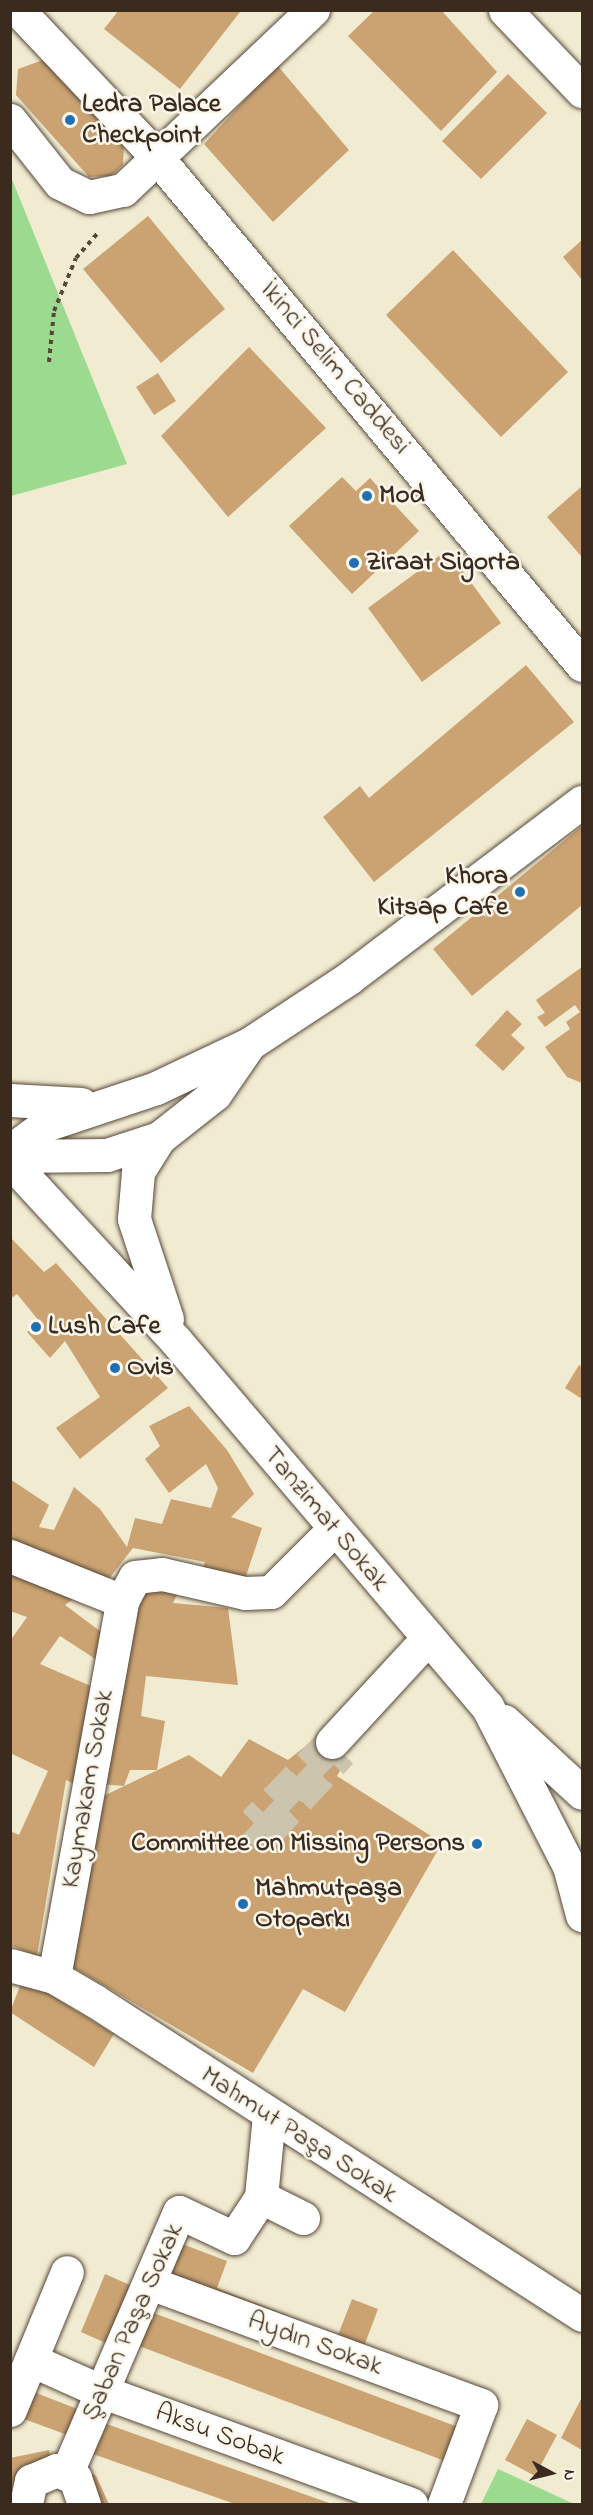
<!DOCTYPE html>
<meta charset="utf-8">
<style>
body{margin:0}
#map{position:relative;width:593px;height:2515px;overflow:hidden;background:#f1ebd2;font-family:"Indie Flower",sans-serif}
div>[style]{position:absolute}
.green>*{inset:0;background:#9cda90}
.building>*{inset:0;background:#cba372}
.minor-tunnel>*{height:33px;margin-top:-16.5px;transform-origin:0;background:repeating-linear-gradient(90deg,#cdc4ae 0 33px,transparent 0 49px)}
.path>*{height:4px;margin-top:-2px;transform-origin:0;background:repeating-linear-gradient(90deg,#564739 0 4.5px,transparent 0 9px)}
.roads{filter:drop-shadow(0 0 2px #564739) drop-shadow(0 0 2px #564739)}
.minor>*{height:33px;margin:-16.5px;padding:0 16.5px;transform-origin:16.5px;border-radius:16.5px;background:#fff}
.dots>*{width:16px;height:16px;translate:-50% -50%;box-sizing:border-box;border:3px solid #fbf7ec;border-radius:50%}
span{translate:-50% -50%;white-space:nowrap;text-align:center;line-height:1.15;-webkit-text-stroke:5px #fbf7ec;paint-order:stroke}
.poi-label{font-size:27px;color:#3b2a1e;font-weight:700}
.left{translate:0 -50%;text-align:left}
.right{translate:-100% -50%;text-align:right}
.street-label{font-size:27px;color:#3b2a1e}
.frame{position:absolute;inset:0;border:12px solid #3b2a1e;pointer-events:none}
.north{position:absolute;left:521px;top:2443px;width:60px;height:60px;-webkit-text-stroke:4px #fbf7ec;paint-order:stroke;rotate:97deg;font-size:16px;font-weight:700;line-height:24px;text-align:center;color:#3b2a1e}
.north::after{content:'';display:block;margin:auto;width:21px;height:27px;background:#3b2a1e;clip-path:polygon(50% 0,100% 100%,50% 72%,0 100%)}
</style>
<div id="map">
<div class="green">
<div style="clip-path:polygon(11px 177px,127px 464px,11px 496px,10px 496px)"></div>
<div style="clip-path:polygon(498px 2469px,574px 2504px,481px 2504px)"></div>
</div>
<div class="building">
<div style="clip-path:polygon(119px 10px,239px 10px,240px 12px,180px 89px,104px 29px)"></div>
<div style="clip-path:polygon(375px 10px,441px 10px,497px 72px,441px 131px,348px 36px)"></div>
<div style="clip-path:polygon(43px 60px,124px 145px,123px 165px,111px 176px,89px 177px,16px 95px,18px 69px)"></div>
<div style="clip-path:polygon(277px 65px,349px 150px,273px 222px,204px 144px)"></div>
<div style="clip-path:polygon(508px 74px,547px 113px,481px 179px,442px 141px)"></div>
<div style="clip-path:polygon(148px 216px,225px 309px,161px 363px,83px 269px)"></div>
<div style="clip-path:polygon(582px 240px,582px 280px,563px 257px)"></div>
<div style="clip-path:polygon(453px 250px,568px 372px,501px 437px,386px 315px)"></div>
<div style="clip-path:polygon(249px 347px,326px 428px,228px 517px,161px 436px)"></div>
<div style="clip-path:polygon(158px 373px,176px 401px,154px 415px,136px 387px)"></div>
<div style="clip-path:polygon(342px 477px,356px 491px,370px 478px,419px 531px,352px 594px,289px 526px)"></div>
<div style="clip-path:polygon(582px 486px,582px 557px,547px 517px)"></div>
<div style="clip-path:polygon(447px 550px,501px 623px,422px 682px,368px 608px)"></div>
<div style="clip-path:polygon(526px 665px,574px 722px,374px 882px,323px 817px,360px 786px,369px 798px)"></div>
<div style="clip-path:polygon(582px 826px,582px 905px,472px 996px,433px 949px)"></div>
<div style="clip-path:polygon(582px 967px,582px 1083px,567px 1077px,545px 1047px,570px 1029px,566px 1022px,580px 1012px,575px 1005px,545px 1027px,537px 1017px,545px 1013px,536px 1000px)"></div>
<div style="clip-path:polygon(507px 1010px,522px 1024px,511px 1035px,525px 1048px,503px 1071px,475px 1045px)"></div>
<div style="clip-path:polygon(10px 1237px,44px 1272px,56px 1263px,168px 1388px,80px 1459px,56px 1428px,100px 1397px,65px 1341px,50px 1358px,27px 1332px,40px 1322px,17px 1294px,10px 1299px)"></div>
<div style="clip-path:polygon(579px 1365px,582px 1367px,582px 1399px,565px 1388px)"></div>
<div style="clip-path:polygon(189px 1406px,227px 1450px,254px 1494px,231px 1517px,262px 1528px,243px 1585px,202px 1571px,205px 1562px,133px 1548px,108px 1580px,10px 1544px,10px 1479px,49px 1505px,39px 1527px,54px 1530px,74px 1487px,100px 1509px,127px 1547px,135px 1518px,162px 1524px,171px 1499px,211px 1508px,218px 1488px,206px 1464px,169px 1493px,145px 1459px,160px 1446px,149px 1426px)"></div>
<div style="clip-path:polygon(10px 1570px,80px 1594px,65px 1605px,104px 1634px,97px 1660px,60px 1636px,40px 1664px,93px 1687px,74px 1784px,66px 1780px,37px 1956px,10px 1945px,10px 1831px,19px 1835px,48px 1771px,10px 1753px,10px 1641px,27px 1617px,10px 1611px)"></div>
<div style="clip-path:polygon(151px 1590px,179px 1591px,173px 1603px,228px 1608px,238px 1685px,146px 1676px,141px 1716px,165px 1721px,157px 1770px,130px 1770px,124px 1786px,99px 1784px,138px 1599px)"></div>
<div style="clip-path:polygon(322px 1733px,347px 1759px,337px 1776px,442px 1843px,345px 2012px,303px 1989px,253px 2073px,71px 1966px,95px 1800px,189px 1755px,221px 1777px,249px 1739px,288px 1760px)"></div>
<div style="clip-path:polygon(23px 1978px,114px 2034px,94px 2067px,10px 2012px)"></div>
<div style="clip-path:polygon(177px 2242px,227px 2261px,217px 2288px,338px 2335px,352px 2299px,378px 2309px,354px 2373px,156px 2297px)"></div>
<div style="clip-path:polygon(105px 2274px,132px 2286px,108px 2344px,81px 2332px)"></div>
<div style="clip-path:polygon(143px 2309px,458px 2427px,445px 2461px,131px 2343px)"></div>
<div style="clip-path:polygon(26px 2389px,80px 2410px,70px 2436px,16px 2416px)"></div>
<div style="clip-path:polygon(582px 2397px,582px 2450px,561px 2438px)"></div>
<div style="clip-path:polygon(527px 2419px,557px 2435px,535px 2476px,505px 2460px)"></div>
<div style="clip-path:polygon(101px 2422px,332px 2504px,235px 2504px,90px 2453px)"></div>
<div style="clip-path:polygon(49px 2450px,55px 2479px,10px 2489px,10px 2458px)"></div>
<div style="clip-path:polygon(78px 2463px,96px 2476px,109px 2504px,83px 2504px)"></div>
</div>
<div class="minor-tunnel">
<div style="left:332px;top:1742px;width:112px;rotate:133.9deg"></div>
<div style="left:254px;top:1823px;width:16px;rotate:45deg"></div>
<div style="left:265px;top:1834px;width:112px;rotate:-47.2deg"></div>
</div>
<div class="path">
<div style="left:49px;top:362px;width:51px;rotate:-84.4deg"></div>
<div style="left:54px;top:311px;width:57px;rotate:-67.5deg"></div>
<div style="left:76px;top:258px;width:35px;rotate:-49deg"></div>
</div>
<div class="roads">
<div class="minor">
<div style="left:18px;top:10px;width:199px;rotate:46.6deg"></div>
<div style="left:155px;top:155px;width:665px;rotate:50.06deg"></div>
<div style="left:505px;top:10px;width:112px;rotate:46.5deg"></div>
<div style="left:10px;top:120px;width:80px;rotate:51.6deg"></div>
<div style="left:60px;top:183px;width:32px;rotate:26deg"></div>
<div style="left:89px;top:197px;width:35px;rotate:-12deg"></div>
<div style="left:123px;top:190px;width:262px;rotate:-43.5deg"></div>
<div style="left:10px;top:1100px;width:71px;rotate:3.2deg"></div>
<div style="left:159px;top:1138px;width:40px;rotate:122deg"></div>
<div style="left:138px;top:1172px;width:47px;rotate:94.9deg"></div>
<div style="left:134px;top:1219px;width:105px;rotate:71.7deg"></div>
<div style="left:10px;top:1151px;width:44px;rotate:-36.6deg"></div>
<div style="left:45px;top:1125px;width:117px;rotate:-18.4deg"></div>
<div style="left:156px;top:1088px;width:103px;rotate:-25.3deg"></div>
<div style="left:249px;top:1044px;width:120px;rotate:-33.4deg"></div>
<div style="left:349px;top:978px;width:292px;rotate:-37.1deg"></div>
<div style="left:10px;top:1156px;width:97px;rotate:-0.6deg"></div>
<div style="left:107px;top:1155px;width:55px;rotate:-18.1deg"></div>
<div style="left:159px;top:1138px;width:71px;rotate:-38.2deg"></div>
<div style="left:215px;top:1094px;width:58px;rotate:-55.5deg"></div>
<div style="left:10px;top:1161px;width:245px;rotate:47.3deg"></div>
<div style="left:176px;top:1341px;width:480px;rotate:49.6deg"></div>
<div style="left:487px;top:1706px;width:180px;rotate:62.9deg"></div>
<div style="left:569px;top:1866px;width:51px;rotate:75.1deg"></div>
<div style="left:10px;top:1556px;width:121px;rotate:21.9deg"></div>
<div style="left:504px;top:1721px;width:106px;rotate:42.7deg"></div>
<div style="left:332px;top:1742px;width:142px;rotate:-47.3deg"></div>
<div style="left:10px;top:1965px;width:46px;rotate:15.3deg"></div>
<div style="left:54px;top:1977px;width:48px;rotate:30.3deg"></div>
<div style="left:95px;top:2001px;width:579px;rotate:32.81deg"></div>
<div style="left:54px;top:1977px;width:382px;rotate:-79.7deg"></div>
<div style="left:122px;top:1601px;width:27px;rotate:-62deg"></div>
<div style="left:135px;top:1577px;width:27px;rotate:-6deg"></div>
<div style="left:162px;top:1574px;width:85px;rotate:12.9deg"></div>
<div style="left:245px;top:1593px;width:26px;rotate:-2deg"></div>
<div style="left:271px;top:1592px;width:89px;rotate:-45deg"></div>
<div style="left:261px;top:2197px;width:47px;rotate:26.6deg"></div>
<div style="left:150px;top:2283px;width:353px;rotate:20.2deg"></div>
<div style="left:481px;top:2405px;width:106px;rotate:110.5deg"></div>
<div style="left:31px;top:2360px;width:79px;rotate:24deg"></div>
<div style="left:103px;top:2392px;width:328px;rotate:20deg"></div>
<div style="left:10px;top:2410px;width:149px;rotate:-67.6deg"></div>
<div style="left:67px;top:2472px;width:283px;rotate:-66.7deg"></div>
<div style="left:179px;top:2212px;width:61px;rotate:25.3deg"></div>
<div style="left:234px;top:2238px;width:49px;rotate:-56.6deg"></div>
<div style="left:261px;top:2197px;width:81px;rotate:-84.4deg"></div>
<div style="left:26px;top:2504px;width:24px;rotate:-78deg"></div>
<div style="left:31px;top:2481px;width:28px;rotate:-23deg"></div>
<div style="left:57px;top:2470px;width:20px;rotate:24deg"></div>
<div style="left:75px;top:2478px;width:28px;rotate:71deg"></div>
</div>
</div>
<div class="dots">
<div style="left:70px;top:120px;background:#1f6fb2"></div>
<div style="left:367px;top:496px;background:#1f6fb2"></div>
<div style="left:354px;top:563px;background:#1f6fb2"></div>
<div style="left:520px;top:892px;background:#1f6fb2"></div>
<div style="left:36px;top:1327px;background:#1f6fb2"></div>
<div style="left:115px;top:1368px;background:#1f6fb2"></div>
<div style="left:477px;top:1844px;background:#1f6fb2"></div>
<div style="left:243px;top:1904px;background:#1f6fb2"></div>
</div>
<div class="poi-label">
<span class="left" style="left:82px;top:120px">Ledra Palace<br>Checkpoint</span>
<span class="left" style="left:379px;top:496px">Mod</span>
<span class="left" style="left:366px;top:563px">Ziraat Sigorta</span>
<span class="right" style="left:508px;top:892px">Khora<br>Kitsap Cafe</span>
<span class="left" style="left:48px;top:1327px">Lush Cafe</span>
<span class="left" style="left:127px;top:1368px">Ovis</span>
<span class="right" style="left:465px;top:1844px">Committee on Missing Persons</span>
<span class="left" style="left:255px;top:1904px">Mahmutpaşa<br>Otoparkı</span>
</div>
<div class="street-label">
<span style="left:335px;top:368px;rotate:50deg">İkinci Selim Caddesi</span>
<span style="left:326px;top:1519px;rotate:50deg">Tanzimat Sokak</span>
<span style="left:88px;top:1789px;rotate:-80deg">Kaymakam Sokak</span>
<span style="left:299px;top:2135px;rotate:33deg">Mahmut Paşa Sokak</span>
<span style="left:133px;top:2322px;rotate:-66deg">Şaban Paşa Sokak</span>
<span style="left:315px;top:2344px;rotate:20deg">Aydın Sokak</span>
<span style="left:220px;top:2435px;rotate:20deg">Aksu Sobak</span>
</div>
<div class="frame"></div>
<div class="north">N</div>
</div>
